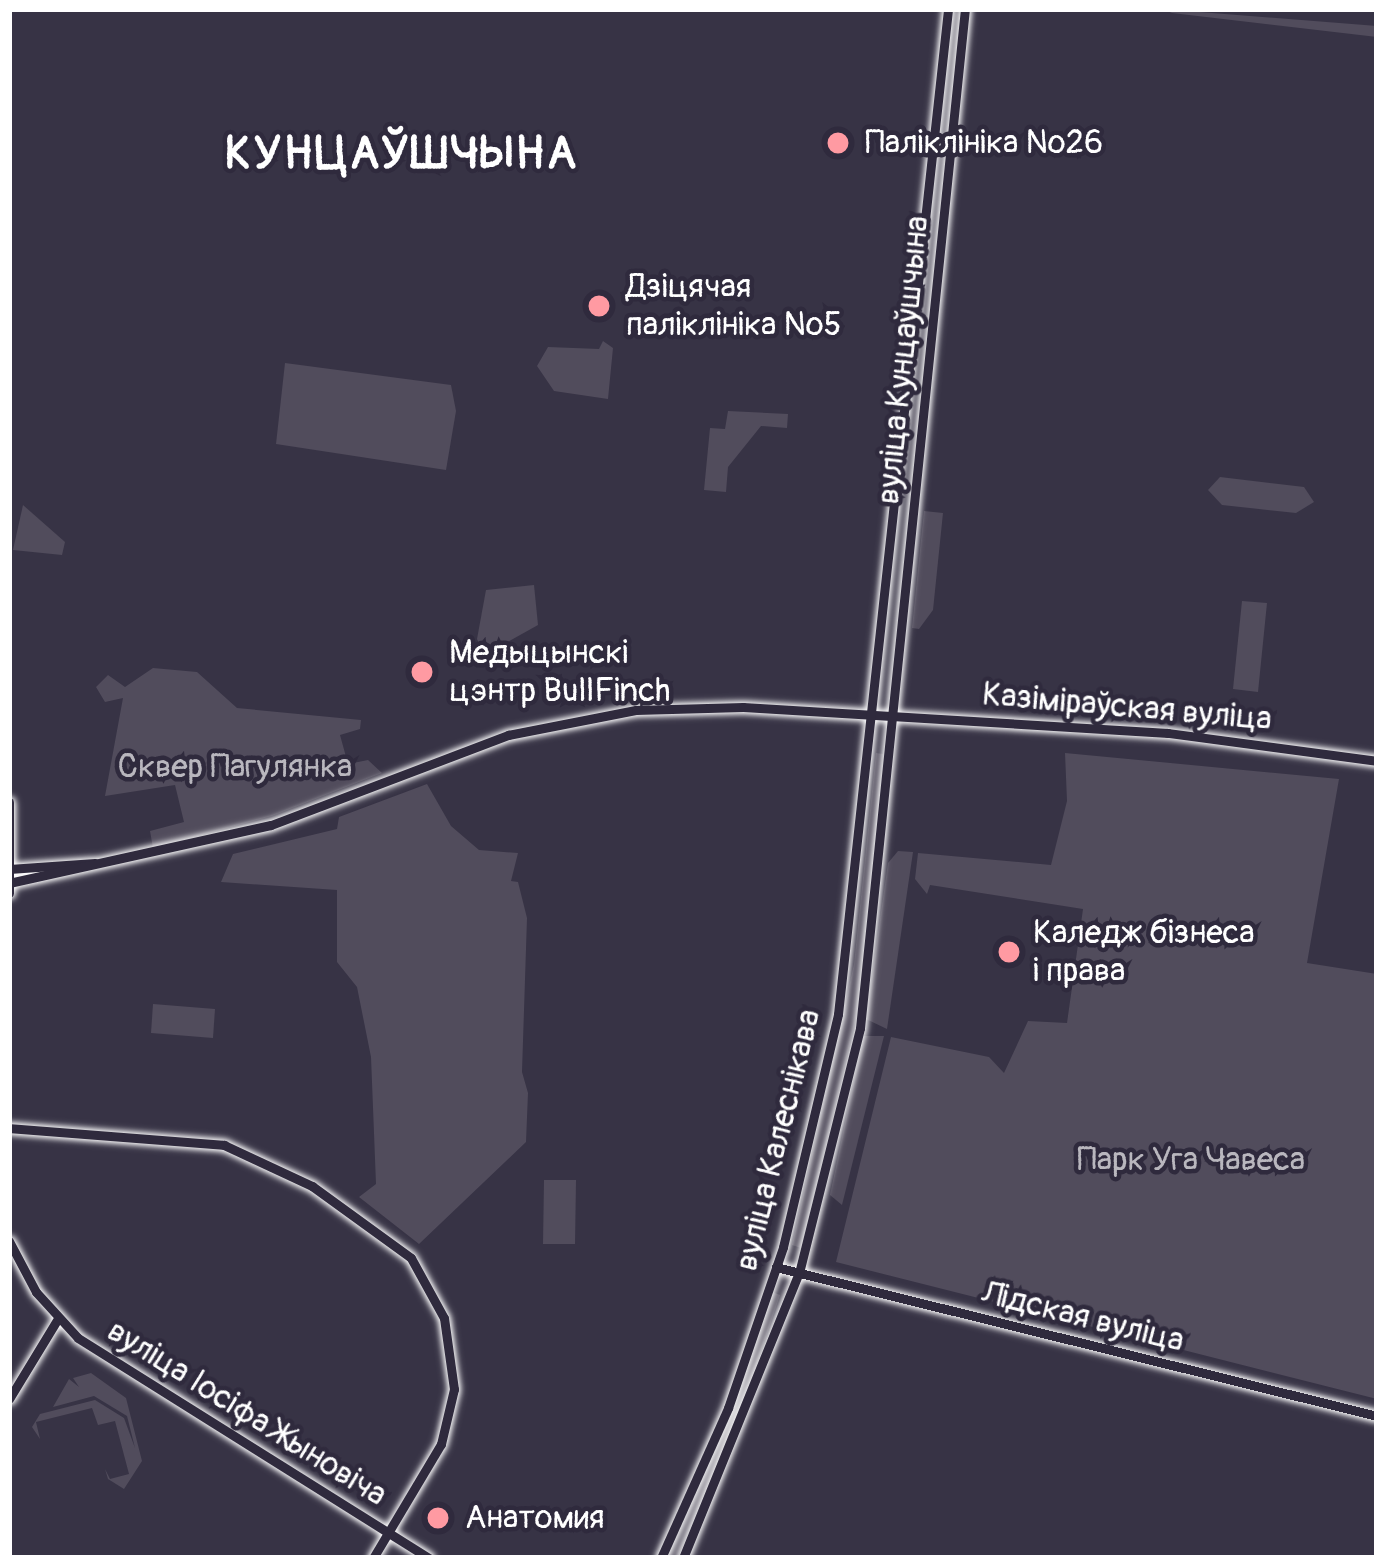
<!DOCTYPE html>
<meta charset="utf-8">
<style>
body{margin:0}
#map{position:relative;width:1386px;height:1567px;overflow:hidden;background:#373345;font-family:Pangolin,sans-serif}
div>[style]{position:absolute}
.green>*{inset:0;background:#514c5c}
.roads{filter:drop-shadow(0 0 3px #fff) drop-shadow(0 0 3px #fff)}
.tertiary>*{height:9px;margin:-4.5px;padding:0 4.5px;transform-origin:4.5px;border-radius:4.5px;background:#2f2a3d}
.secondary>*{height:9px;margin:-4.5px;padding:0 4.5px;transform-origin:4.5px;border-radius:4.5px;background:#2f2a3d}
.dots>*{width:33px;height:33px;translate:-50% -50%;box-sizing:border-box;border:6px solid #2f2a3d;border-radius:50%}
span{translate:-50% -50%;white-space:nowrap;text-align:center;line-height:1.15;-webkit-text-stroke:9px #2f2a3d;paint-order:stroke}
.poi-label{font-size:33px;color:#fff}
.left{translate:0 -50%;text-align:left}
.street-label{font-size:33px;color:#fff}
.park-label{font-size:33px;color:#b9b7be}
.district-label{font-size:45px;color:#fff;font-weight:700;letter-spacing:3px}
.frame{position:absolute;inset:0;border:12px solid #fff;pointer-events:none}
</style>
<div id="map">
<div class="green">
<div style="clip-path:polygon(1162px 9px,1377px 26px,1377px 37px,1172px 13px)"></div>
<div style="clip-path:polygon(603px 341px,613px 348px,608px 399px,554px 391px,537px 366px,548px 347px,599px 349px)"></div>
<div style="clip-path:polygon(285px 363px,451px 385px,456px 411px,446px 470px,276px 444px)"></div>
<div style="clip-path:polygon(728px 411px,788px 414px,787px 428px,761px 426px,728px 467px,726px 492px,704px 490px,710px 428px,725px 429px)"></div>
<div style="clip-path:polygon(1220px 477px,1304px 487px,1314px 502px,1296px 513px,1222px 505px,1208px 490px)"></div>
<div style="clip-path:polygon(23px 505px,65px 542px,62px 555px,13px 550px)"></div>
<div style="clip-path:polygon(924px 511px,943px 513px,933px 610px,919px 629px,912px 628px)"></div>
<div style="clip-path:polygon(534px 585px,538px 625px,484px 655px,477px 639px,486px 590px)"></div>
<div style="clip-path:polygon(1242px 601px,1267px 603px,1258px 692px,1233px 689px)"></div>
<div style="clip-path:polygon(153px 668px,197px 672px,237px 708px,361px 720px,360px 729px,340px 735px,348px 764px,368px 760px,382px 773px,272px 816px,153px 848px,150px 831px,184px 822px,175px 785px,105px 796px,123px 698px,105px 702px,96px 687px,108px 675px,125px 687px)"></div>
<div style="clip-path:polygon(876px 753px,883px 754px,871px 917px,856px 1018px,801px 1248px,792px 1245px,854px 964px)"></div>
<div style="clip-path:polygon(1065px 753px,1339px 779px,1307px 963px,1377px 974px,1377px 1399px,836px 1262px,891px 1037px,989px 1057px,1004px 1073px,1028px 1021px,1067px 1023px,1083px 909px,930px 885px,927px 894px,915px 879px,918px 853px,1051px 865px,1067px 801px)"></div>
<div style="clip-path:polygon(427px 784px,451px 826px,479px 850px,518px 853px,511px 881px,518px 882px,527px 918px,522px 1072px,528px 1093px,526px 1142px,419px 1244px,359px 1197px,376px 1184px,371px 1057px,357px 987px,337px 962px,337px 890px,221px 882px,233px 854px,337px 829px,339px 817px)"></div>
<div style="clip-path:polygon(898px 851px,913px 852px,887px 1029px,866px 1019px,888px 863px)"></div>
<div style="clip-path:polygon(153px 1004px,215px 1009px,213px 1038px,151px 1033px)"></div>
<div style="clip-path:polygon(863px 1036px,884px 1036px,842px 1205px,830px 1195px)"></div>
<div style="clip-path:polygon(544px 1180px,576px 1180px,575px 1244px,543px 1244px)"></div>
<div style="clip-path:polygon(772px 1292px,780px 1295px,738px 1420px,677px 1558px,665px 1558px)"></div>
<div style="clip-path:polygon(91px 1373px,126px 1398px,142px 1461px,124px 1489px,108px 1479px,105px 1469px,110px 1479px,129px 1474px,115px 1421px,98px 1425px,92px 1408px,36px 1422px,40px 1439px,32px 1427px,40px 1414px,95px 1400px,124px 1418px,135px 1448px,127px 1416px,94px 1396px,53px 1407px,69px 1379px,79px 1387px,73px 1378px)"></div>
</div>
<div class="roads">
<div class="tertiary">
<div style="left:9px;top:1128px;width:216px;rotate:4.5deg"></div>
<div style="left:224px;top:1145px;width:97px;rotate:25deg"></div>
<div style="left:312px;top:1186px;width:122px;rotate:36deg"></div>
<div style="left:411px;top:1258px;width:68px;rotate:61.2deg"></div>
<div style="left:444px;top:1318px;width:72px;rotate:82deg"></div>
<div style="left:454px;top:1389px;width:57px;rotate:103.3deg"></div>
<div style="left:441px;top:1444px;width:133px;rotate:120.8deg"></div>
<div style="left:9px;top:1399px;width:92px;rotate:-58.7deg"></div>
</div>
<div class="secondary">
<div style="left:9px;top:802px;width:91px;rotate:90deg"></div>
<div style="left:9px;top:869px;width:86px;rotate:-4deg"></div>
<div style="left:9px;top:883px;width:268px;rotate:-12.5deg"></div>
<div style="left:271px;top:825px;width:254px;rotate:-20.8deg"></div>
<div style="left:508px;top:735px;width:130px;rotate:-11.1deg"></div>
<div style="left:636px;top:710px;width:107px;rotate:-1.6deg"></div>
<div style="left:743px;top:707px;width:426px;rotate:3.5deg"></div>
<div style="left:1168px;top:733px;width:211px;rotate:7.6deg"></div>
<div style="left:9px;top:1241px;width:58px;rotate:62.1deg"></div>
<div style="left:36px;top:1292px;width:62px;rotate:47.6deg"></div>
<div style="left:78px;top:1338px;width:414px;rotate:32.1deg"></div>
<div style="left:776px;top:1267px;width:619px;rotate:13.92deg"></div>
<div style="left:661px;top:1558px;width:164px;rotate:-65.9deg"></div>
<div style="left:728px;top:1408px;width:170px;rotate:-71.1deg"></div>
<div style="left:783px;top:1247px;width:239px;rotate:-76.7deg"></div>
<div style="left:838px;top:1014px;width:1011px;rotate:-83.75deg"></div>
<div style="left:683px;top:1558px;width:308px;rotate:-67.9deg"></div>
<div style="left:799px;top:1273px;width:252px;rotate:-76deg"></div>
<div style="left:860px;top:1028px;width:1024px;rotate:-84.12deg"></div>
</div>
</div>
<div class="dots">
<div style="left:838px;top:143px;background:#ff9aa2"></div>
<div style="left:599px;top:306px;background:#ff9aa2"></div>
<div style="left:422px;top:672px;background:#ff9aa2"></div>
<div style="left:1009px;top:952px;background:#ff9aa2"></div>
<div style="left:438px;top:1518px;background:#ff9aa2"></div>
</div>
<div class="poi-label">
<span class="left" style="left:865px;top:143px">Паліклініка №26</span>
<span class="left" style="left:626px;top:306px">Дзіцячая<br>паліклініка №5</span>
<span class="left" style="left:449px;top:672px">Медыцынскі<br>цэнтр BullFinch</span>
<span class="left" style="left:1033px;top:952px">Каледж бізнеса<br>і права</span>
<span class="left" style="left:465px;top:1518px">Анатомия</span>
</div>
<div class="street-label">
<span style="left:903px;top:360px;rotate:-84deg">вуліца Кунцаўшчына</span>
<span style="left:1127px;top:707px;rotate:5deg">Казіміраўская вуліца</span>
<span style="left:778px;top:1140px;rotate:-76deg">вуліца Калеснікава</span>
<span style="left:1083px;top:1317px;rotate:14deg">Лідская вуліца</span>
<span style="left:247px;top:1413px;rotate:32deg">вуліца Іосіфа Жыновіча</span>
</div>
<div class="park-label">
<span style="left:235px;top:767px">Сквер Пагулянка</span>
<span style="left:1191px;top:1160px">Парк Уга Чавеса</span>
</div>
<div class="district-label">
<span style="left:402px;top:155px">КУНЦАЎШЧЫНА</span>
</div>
<div class="frame"></div>
</div>
